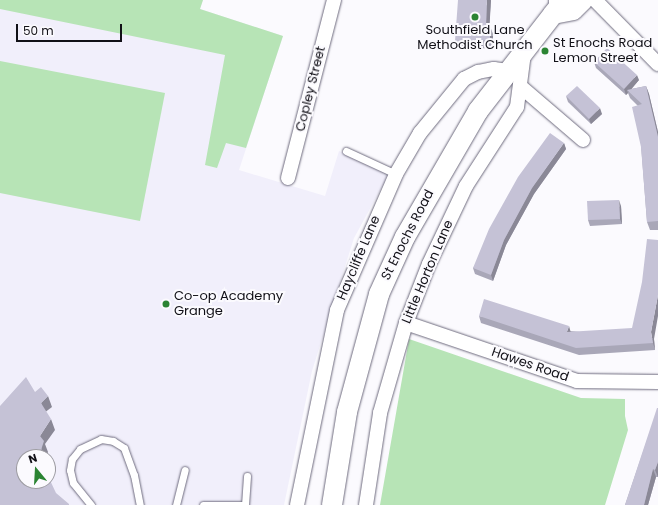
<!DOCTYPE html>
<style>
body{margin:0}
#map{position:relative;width:658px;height:505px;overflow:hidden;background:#fbfafe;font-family:Poppins,sans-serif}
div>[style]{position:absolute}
.built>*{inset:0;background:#f1effb}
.green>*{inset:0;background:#b7e4b6}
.roads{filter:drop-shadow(0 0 1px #6e6b7e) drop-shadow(0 0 1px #6e6b7e)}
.lane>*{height:7px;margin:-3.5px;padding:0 3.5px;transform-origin:3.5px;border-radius:3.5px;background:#fff}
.street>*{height:14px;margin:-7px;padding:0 7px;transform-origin:7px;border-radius:7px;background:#fff}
.secondary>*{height:20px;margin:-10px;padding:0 10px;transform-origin:10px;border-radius:10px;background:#fff}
.primary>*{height:22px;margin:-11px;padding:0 11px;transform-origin:11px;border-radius:11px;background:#fff}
.wall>*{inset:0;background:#a9a7b8}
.shaded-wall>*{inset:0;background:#8a8896}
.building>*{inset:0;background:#c5c2d6}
.dots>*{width:11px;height:11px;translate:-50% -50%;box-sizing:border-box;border:2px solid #fbfafe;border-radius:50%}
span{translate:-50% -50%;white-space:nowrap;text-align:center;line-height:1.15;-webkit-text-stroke:4px #fbfafe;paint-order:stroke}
.poi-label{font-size:13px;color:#111017}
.left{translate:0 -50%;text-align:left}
.street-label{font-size:13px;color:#111017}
.north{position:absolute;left:16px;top:449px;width:40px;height:40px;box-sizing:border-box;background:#fbfafe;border:1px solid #9d9ca2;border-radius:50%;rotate:342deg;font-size:11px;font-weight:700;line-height:16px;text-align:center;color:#111017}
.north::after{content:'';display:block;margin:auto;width:14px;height:18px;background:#2b8433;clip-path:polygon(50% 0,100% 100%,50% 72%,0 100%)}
.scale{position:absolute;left:16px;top:24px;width:106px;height:18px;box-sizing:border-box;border:2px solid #111017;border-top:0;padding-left:5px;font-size:12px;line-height:14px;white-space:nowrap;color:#111017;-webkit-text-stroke:3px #fbfafe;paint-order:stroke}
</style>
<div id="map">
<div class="built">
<div style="clip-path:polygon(evenodd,0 0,203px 0,200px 9px,283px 36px,239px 170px,325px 196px,339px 151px,389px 174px,354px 238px,312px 371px,284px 505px,0 505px,0 0,24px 457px,48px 457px,48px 481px,24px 481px,24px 457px)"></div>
</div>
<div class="green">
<div style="clip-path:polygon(0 0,203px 0,200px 9px,283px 36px,246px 148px,226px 143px,217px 168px,205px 165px,225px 55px,0 9px)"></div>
<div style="clip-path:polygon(0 61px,165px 93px,140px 221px,0 193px)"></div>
<div style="clip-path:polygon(409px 339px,581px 398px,625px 399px,625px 416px,628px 430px,605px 505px,380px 505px)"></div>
</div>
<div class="roads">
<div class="lane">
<div style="left:346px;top:151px;width:55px;rotate:24.7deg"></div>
<div style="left:91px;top:505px;width:28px;rotate:-129deg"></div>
<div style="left:73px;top:483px;width:13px;rotate:-103deg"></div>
<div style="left:70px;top:470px;width:11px;rotate:-80deg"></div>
<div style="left:72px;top:459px;width:13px;rotate:-51deg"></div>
<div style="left:80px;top:449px;width:23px;rotate:-25deg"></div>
<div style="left:101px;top:439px;width:12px;rotate:9deg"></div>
<div style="left:113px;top:441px;width:13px;rotate:32deg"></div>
<div style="left:124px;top:448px;width:29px;rotate:70deg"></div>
<div style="left:134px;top:475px;width:31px;rotate:79deg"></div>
<div style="left:176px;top:505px;width:36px;rotate:-76deg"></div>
<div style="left:203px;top:505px;width:40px"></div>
<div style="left:245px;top:505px;width:29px;rotate:-86deg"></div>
</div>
<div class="street">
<div style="left:595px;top:0;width:90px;rotate:45.5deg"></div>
<div style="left:520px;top:86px;width:83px;rotate:40.6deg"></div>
<div style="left:288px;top:178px;width:184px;rotate:-75.5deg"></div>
<div style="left:406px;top:323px;width:181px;rotate:18.7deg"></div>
<div style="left:577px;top:381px;width:81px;rotate:0.7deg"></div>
<div style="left:297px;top:505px;width:199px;rotate:-78.4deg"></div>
<div style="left:337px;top:310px;width:148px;rotate:-66.5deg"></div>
<div style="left:396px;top:174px;width:48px;rotate:-59.7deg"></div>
<div style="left:420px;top:133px;width:70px;rotate:-50.8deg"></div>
<div style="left:464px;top:79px;width:16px;rotate:-27deg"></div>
<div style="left:478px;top:72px;width:16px;rotate:-11deg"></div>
<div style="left:494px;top:69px;width:15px;rotate:8deg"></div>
<div style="left:366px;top:505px;width:93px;rotate:-81.3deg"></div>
<div style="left:380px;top:413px;width:94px;rotate:-73.9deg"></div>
<div style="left:406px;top:323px;width:63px;rotate:-68.7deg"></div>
<div style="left:429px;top:264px;width:86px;rotate:-64.6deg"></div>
<div style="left:466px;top:186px;width:94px;rotate:-57.2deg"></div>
<div style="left:517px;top:107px;width:54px;rotate:-82.6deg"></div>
</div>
<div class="secondary">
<div style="left:553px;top:14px;width:20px;rotate:-11deg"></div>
<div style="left:573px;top:10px;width:14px;rotate:-45deg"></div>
<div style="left:332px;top:505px;width:94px;rotate:-80.8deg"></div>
<div style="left:347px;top:412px;width:122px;rotate:-74.8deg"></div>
<div style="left:379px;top:294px;width:63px;rotate:-65.5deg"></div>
<div style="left:405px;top:237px;width:146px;rotate:-59.9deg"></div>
<div style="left:478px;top:111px;width:140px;rotate:-52.2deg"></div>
</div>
<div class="primary">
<div style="left:560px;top:0;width:5px;rotate:90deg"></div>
</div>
</div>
<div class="wall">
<div style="clip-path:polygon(491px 0,489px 26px,493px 34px,493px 48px,458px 49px,455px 41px)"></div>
<div style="clip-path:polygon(594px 62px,639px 80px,631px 89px,646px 86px,649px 94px,658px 132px,658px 230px,650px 230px,647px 222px,638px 106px,630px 98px,628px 93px,626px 95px,596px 68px)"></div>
<div style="clip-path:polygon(566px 96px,602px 114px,591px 124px,568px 102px)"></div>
<div style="clip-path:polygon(564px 143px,566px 149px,534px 194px,506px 245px,493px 281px,475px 274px,473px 268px)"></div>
<div style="clip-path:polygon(621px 206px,622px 224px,590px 226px,588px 220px)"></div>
<div style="clip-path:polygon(479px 316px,570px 331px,654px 339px,655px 350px,579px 355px,481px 323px)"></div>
<div style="clip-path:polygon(658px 408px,658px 477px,656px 477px,648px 505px,625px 505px)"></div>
</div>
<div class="shaded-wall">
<div style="clip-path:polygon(487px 0,491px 0,489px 35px,486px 26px)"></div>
<div style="clip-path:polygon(490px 26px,493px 34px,493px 48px,490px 40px)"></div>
<div style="clip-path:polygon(637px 75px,639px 80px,629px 92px,627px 90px,628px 93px,626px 95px,624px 89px)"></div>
<div style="clip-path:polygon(646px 86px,649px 94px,658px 132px,658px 137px)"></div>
<div style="clip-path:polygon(600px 108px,602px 114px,591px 124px,589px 119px)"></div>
<div style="clip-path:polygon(564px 143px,566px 149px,534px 194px,506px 245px,493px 281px,491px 275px,504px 240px,532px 188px)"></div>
<div style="clip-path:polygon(619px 200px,621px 206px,622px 224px,620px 219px)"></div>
<div style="clip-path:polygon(658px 295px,658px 316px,654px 339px,655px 350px,653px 343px,651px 332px)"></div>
<div style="clip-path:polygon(569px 326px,571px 333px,567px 332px)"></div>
<div style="clip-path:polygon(48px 396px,52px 407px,44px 413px,41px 403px)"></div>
<div style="clip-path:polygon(51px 419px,55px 430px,45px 444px,48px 452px,46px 457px,42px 457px,40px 436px)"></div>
<div style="clip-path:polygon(658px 462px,658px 477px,655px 470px)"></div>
<div style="clip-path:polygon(653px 469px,656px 477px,648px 505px,644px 505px)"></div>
</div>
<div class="building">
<div style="clip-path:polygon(458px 0,487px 0,486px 26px,490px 26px,490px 40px,455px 41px)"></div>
<div style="clip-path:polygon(607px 48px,637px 75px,624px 89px,594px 62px)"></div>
<div style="clip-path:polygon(577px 86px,600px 108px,589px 119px,566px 96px)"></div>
<div style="clip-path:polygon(646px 86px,658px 137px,658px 221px,647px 222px,641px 147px,632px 107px,642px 104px,627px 90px)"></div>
<div style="clip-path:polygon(550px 133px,564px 143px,532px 188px,504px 240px,491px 275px,473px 268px,489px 229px,518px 177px)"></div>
<div style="clip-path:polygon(619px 200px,620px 219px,588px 220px,587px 201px)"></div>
<div style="clip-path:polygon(647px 239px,658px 240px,658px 295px,651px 332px,653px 343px,576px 348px,479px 316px,484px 299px,569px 326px,567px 332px,632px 328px,642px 282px)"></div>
<div style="clip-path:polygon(26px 377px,35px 392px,41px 387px,48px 396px,41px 403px,51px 419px,40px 436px,44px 441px,41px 450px,42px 457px,24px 457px,24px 481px,48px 481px,48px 476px,56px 493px,69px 504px,69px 505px,0 505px,0 406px)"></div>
<div style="clip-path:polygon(657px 408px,658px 408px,658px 462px,655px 470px,653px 469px,644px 505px,625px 505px)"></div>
</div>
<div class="dots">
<div style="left:475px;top:17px;background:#2b8433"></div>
<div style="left:545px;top:51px;background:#2b8433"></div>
<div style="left:166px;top:304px;background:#2b8433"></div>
</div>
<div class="poi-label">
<span style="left:475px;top:38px">Southfield Lane<br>Methodist Church</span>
<span class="left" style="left:553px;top:51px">St Enochs Road<br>Lemon Street</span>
<span class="left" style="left:174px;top:304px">Co-op Academy<br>Grange</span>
</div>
<div class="street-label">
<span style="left:311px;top:89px;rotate:-76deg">Copley Street</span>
<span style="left:408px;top:235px;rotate:-63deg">St Enochs Road</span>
<span style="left:359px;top:258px;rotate:-67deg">Haycliffe Lane</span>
<span style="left:428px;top:272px;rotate:-67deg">Little Horton Lane</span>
<span style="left:530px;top:365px;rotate:19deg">Hawes Road</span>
</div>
<div class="north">N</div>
<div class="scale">50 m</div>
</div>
